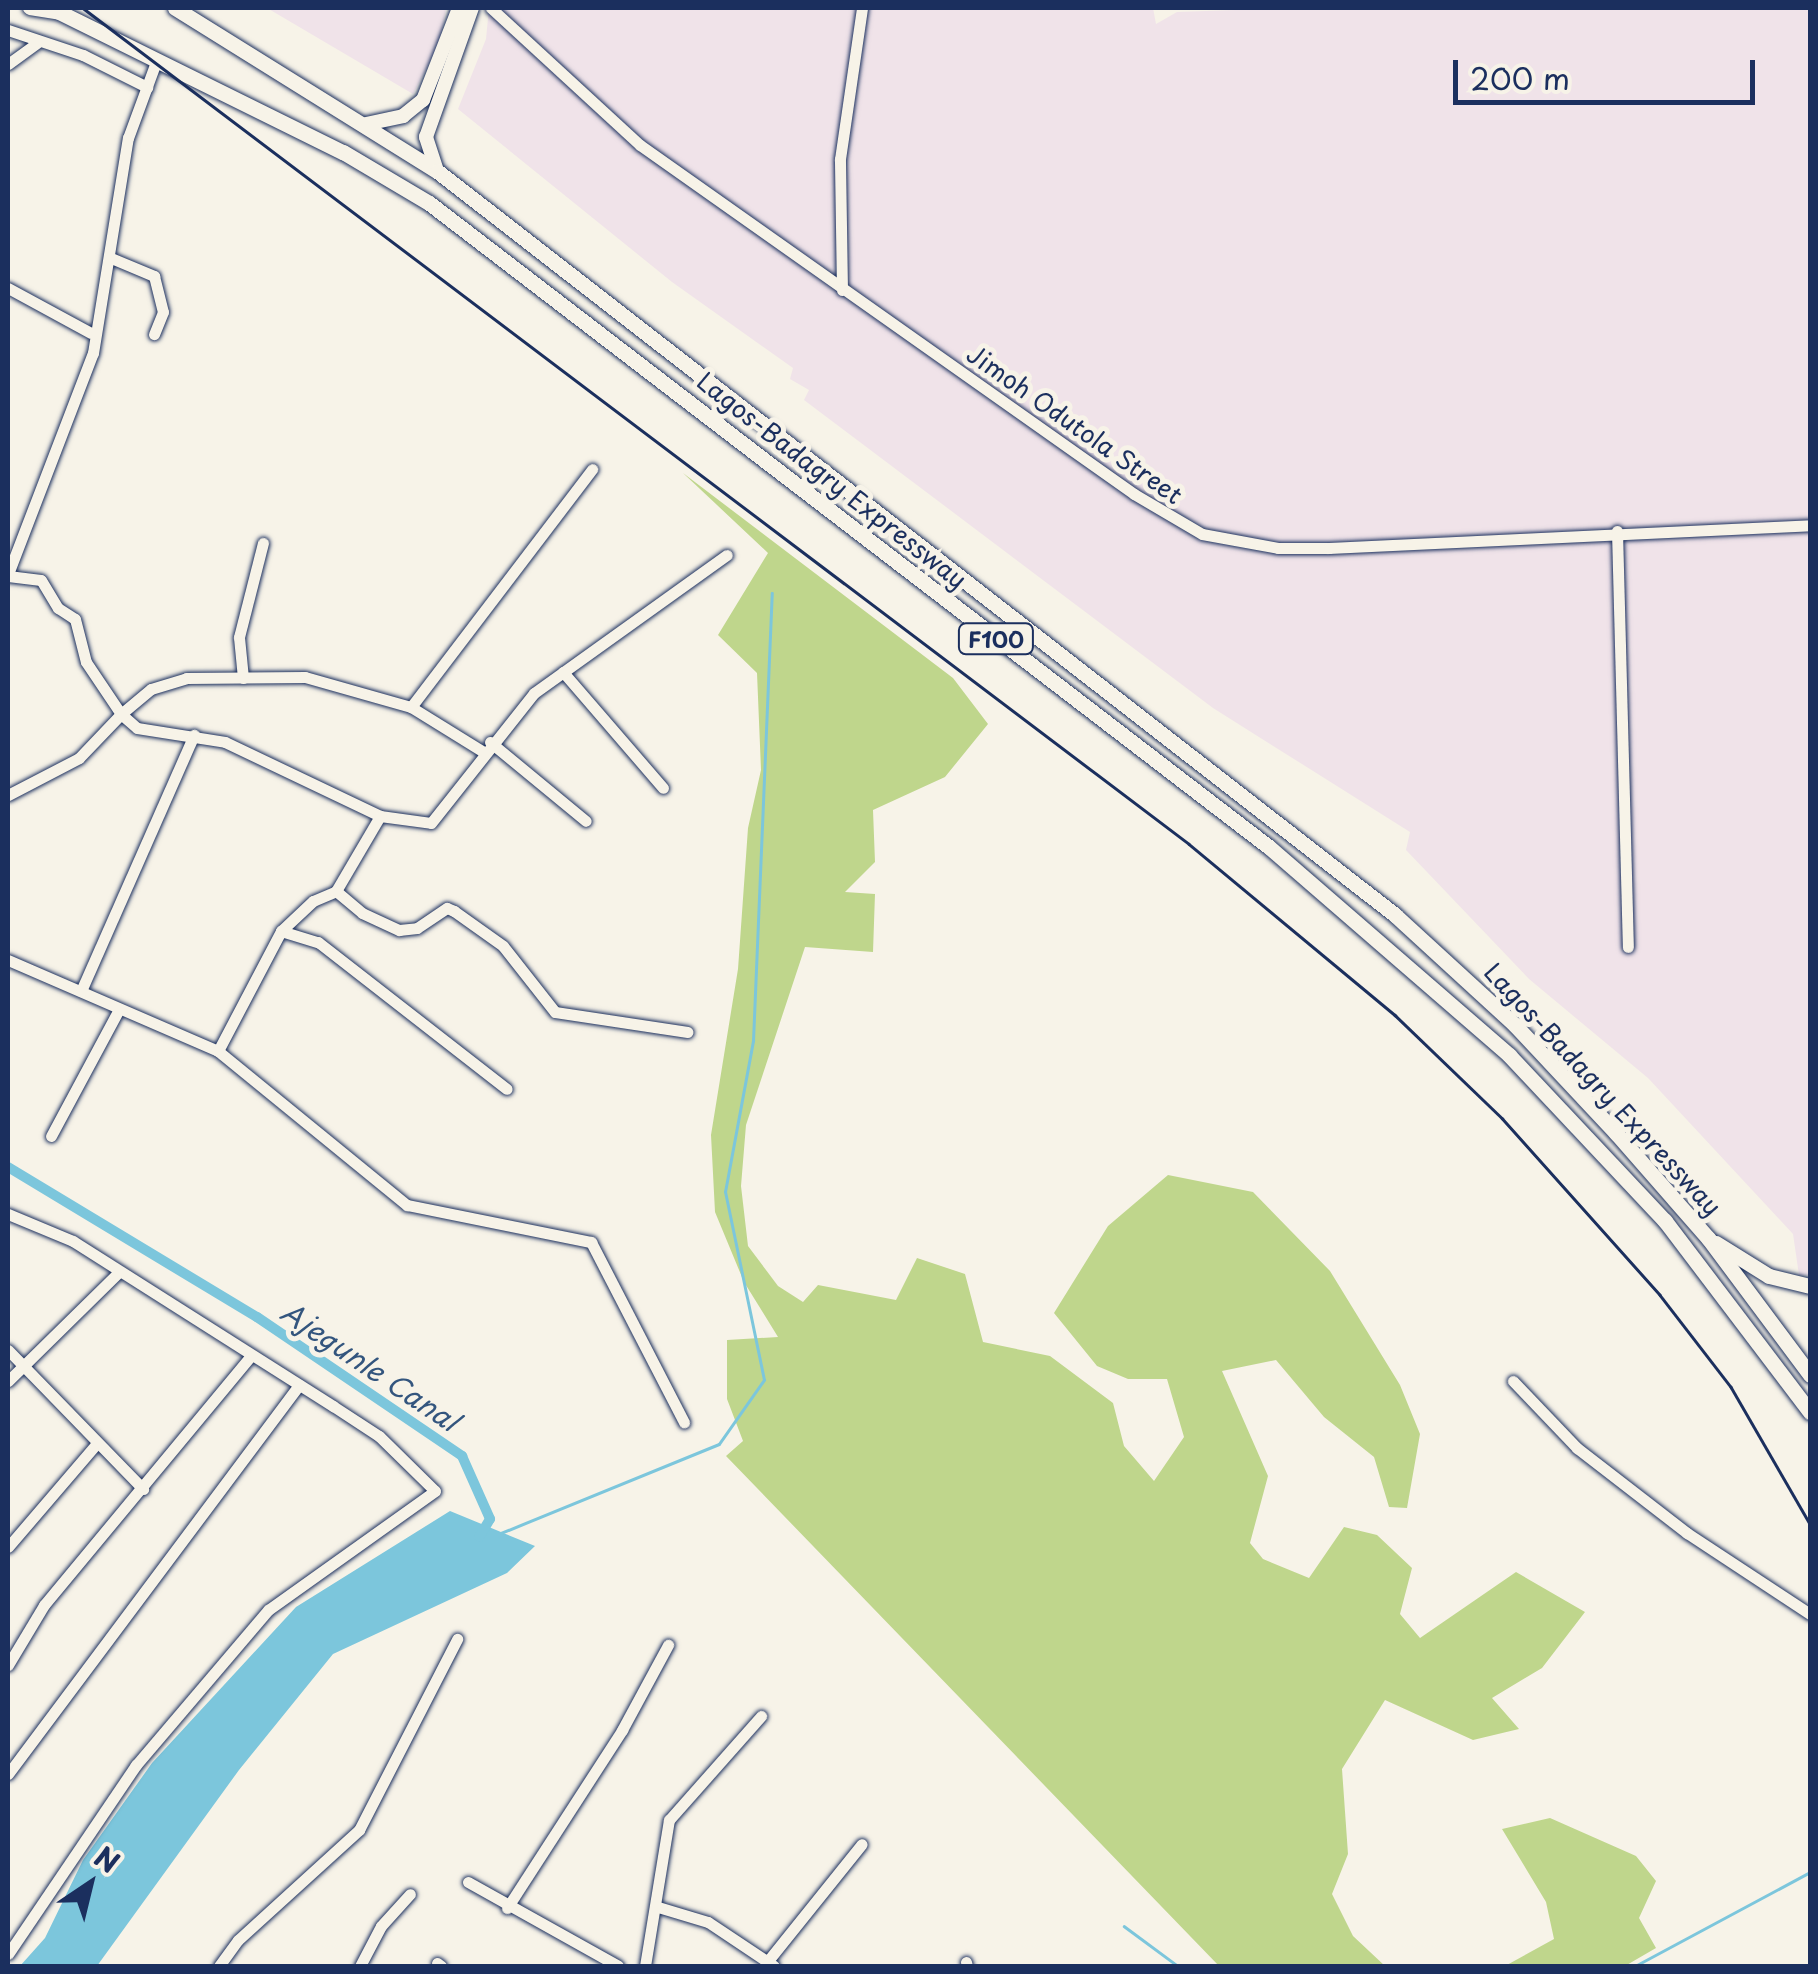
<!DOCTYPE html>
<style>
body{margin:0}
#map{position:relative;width:1818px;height:1974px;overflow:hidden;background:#f7f3e8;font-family:"Playpen Sans",sans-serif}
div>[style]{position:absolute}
.built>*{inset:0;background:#f0e3e9}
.green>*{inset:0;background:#bfd68c}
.water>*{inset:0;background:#7cc6dc}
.stream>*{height:2.5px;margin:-1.25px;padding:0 1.25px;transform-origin:1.25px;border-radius:1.25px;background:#7cc6dc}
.canal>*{height:10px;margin:-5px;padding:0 5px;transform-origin:5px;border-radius:5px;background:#7cc6dc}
.roads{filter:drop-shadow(0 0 2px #1b2f5e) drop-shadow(0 0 2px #1b2f5e)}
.minor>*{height:11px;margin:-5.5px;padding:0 5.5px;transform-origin:5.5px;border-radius:5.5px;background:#f7f3e8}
.major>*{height:14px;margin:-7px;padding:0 7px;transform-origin:7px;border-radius:7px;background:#f7f3e8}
.highway>*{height:15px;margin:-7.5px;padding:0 7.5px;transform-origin:7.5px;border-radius:7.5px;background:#f7f3e8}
.rail>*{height:2.5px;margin:-1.25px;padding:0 1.25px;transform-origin:1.25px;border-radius:1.25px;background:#1b2f5e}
span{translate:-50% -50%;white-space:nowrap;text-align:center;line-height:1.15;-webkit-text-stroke:10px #f7f3e8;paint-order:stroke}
.shield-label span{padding:2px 8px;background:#f7f3e8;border:2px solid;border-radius:8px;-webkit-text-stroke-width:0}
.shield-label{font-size:22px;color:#1b2f5e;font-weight:700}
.street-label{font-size:25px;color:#1b2f5e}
.water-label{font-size:28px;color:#33557e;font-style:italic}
.frame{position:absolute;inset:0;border:10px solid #1b2f5e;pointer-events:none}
.north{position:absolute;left:40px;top:1834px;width:100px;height:100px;-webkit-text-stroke:8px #f7f3e8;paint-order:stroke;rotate:35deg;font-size:28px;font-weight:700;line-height:40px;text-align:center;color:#1b2f5e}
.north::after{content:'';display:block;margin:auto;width:35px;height:45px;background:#1b2f5e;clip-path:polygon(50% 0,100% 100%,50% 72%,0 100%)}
.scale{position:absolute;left:1453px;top:60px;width:302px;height:45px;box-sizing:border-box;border:5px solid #1b2f5e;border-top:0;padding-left:12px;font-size:30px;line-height:35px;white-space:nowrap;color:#1b2f5e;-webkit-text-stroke:8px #f7f3e8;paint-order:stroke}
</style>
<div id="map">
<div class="built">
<div style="clip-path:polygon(267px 8px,446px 8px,440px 42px,413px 94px)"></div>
<div style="clip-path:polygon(489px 8px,1153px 8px,1156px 24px,1177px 12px,1293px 8px,1810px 8px,1810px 1275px,1799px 1275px,1793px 1234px,1648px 1078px,1529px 979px,1406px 850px,1410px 832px,1213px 708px,804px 400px,809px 390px,790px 379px,793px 368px,672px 282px,458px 109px,486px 39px)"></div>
</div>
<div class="green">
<div style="clip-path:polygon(683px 473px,953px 678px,988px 724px,945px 777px,873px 810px,875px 862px,845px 892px,875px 894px,873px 952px,805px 947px,746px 1125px,741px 1186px,748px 1246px,778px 1286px,803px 1302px,818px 1285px,896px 1300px,917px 1258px,965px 1274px,983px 1342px,1050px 1356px,1113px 1403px,1124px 1446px,1154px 1481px,1184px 1437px,1167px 1379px,1128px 1379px,1097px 1366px,1054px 1313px,1108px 1226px,1168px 1175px,1253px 1192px,1330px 1271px,1400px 1385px,1420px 1434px,1407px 1508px,1389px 1507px,1374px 1457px,1324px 1417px,1276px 1360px,1222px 1371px,1268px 1476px,1250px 1543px,1263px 1559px,1309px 1578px,1344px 1527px,1377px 1535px,1412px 1568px,1400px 1614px,1420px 1638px,1516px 1572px,1585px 1612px,1542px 1668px,1492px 1698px,1519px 1729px,1473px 1740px,1385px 1700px,1342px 1769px,1348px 1854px,1332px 1894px,1353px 1936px,1385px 1966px,1219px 1966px,726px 1456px,743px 1441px,727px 1399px,727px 1340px,778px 1337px,744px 1282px,715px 1212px,711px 1135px,738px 969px,748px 828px,761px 770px,757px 673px,718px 635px,768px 553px)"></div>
<div style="clip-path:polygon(1550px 1818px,1636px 1856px,1656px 1881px,1639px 1918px,1656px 1948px,1625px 1966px,1505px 1966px,1554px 1939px,1546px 1902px,1502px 1829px)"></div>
</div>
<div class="water">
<div style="clip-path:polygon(450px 1511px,535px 1546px,507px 1573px,333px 1654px,239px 1770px,97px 1966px,20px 1966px,45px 1938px,83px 1860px,152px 1763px,296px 1607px)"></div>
</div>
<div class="stream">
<div style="left:501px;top:1533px;width:235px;rotate:-22.2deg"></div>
<div style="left:719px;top:1444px;width:78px;rotate:-54.9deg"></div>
<div style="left:764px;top:1380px;width:192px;rotate:-101.7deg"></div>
<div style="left:725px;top:1192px;width:154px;rotate:-79.5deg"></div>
<div style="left:753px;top:1041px;width:448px;rotate:-87.6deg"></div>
<div style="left:1124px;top:1926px;width:67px;rotate:36.5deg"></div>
<div style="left:1635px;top:1966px;width:199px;rotate:-28.2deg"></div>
</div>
<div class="canal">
<div style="left:8px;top:1167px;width:291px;rotate:31.1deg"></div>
<div style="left:257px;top:1317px;width:248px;rotate:34.1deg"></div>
<div style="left:462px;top:1456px;width:69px;rotate:66deg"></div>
<div style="left:490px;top:1519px;width:21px;rotate:121deg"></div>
</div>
<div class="roads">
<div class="minor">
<div style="left:491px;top:8px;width:202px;rotate:42.6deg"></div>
<div style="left:640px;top:145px;width:605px;rotate:35.24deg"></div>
<div style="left:1134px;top:494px;width:79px;rotate:30.5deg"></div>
<div style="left:1202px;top:534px;width:77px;rotate:10.4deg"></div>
<div style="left:1278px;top:548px;width:51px"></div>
<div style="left:1329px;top:548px;width:482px;rotate:-2.7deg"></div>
<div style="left:8px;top:30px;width:79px;rotate:18.4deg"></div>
<div style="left:83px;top:55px;width:72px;rotate:26.6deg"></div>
<div style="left:8px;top:64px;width:36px;rotate:-36deg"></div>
<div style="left:111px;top:258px;width:47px;rotate:22.7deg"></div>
<div style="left:154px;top:276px;width:37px;rotate:76deg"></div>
<div style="left:163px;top:312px;width:24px;rotate:112deg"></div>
<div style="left:8px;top:288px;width:94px;rotate:28.5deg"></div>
<div style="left:842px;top:290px;width:131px;rotate:-90.9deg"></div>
<div style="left:840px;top:159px;width:153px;rotate:-81.7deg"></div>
<div style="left:1617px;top:531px;width:416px;rotate:88.5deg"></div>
<div style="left:8px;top:574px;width:237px;rotate:-69deg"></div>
<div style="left:93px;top:353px;width:218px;rotate:-80.8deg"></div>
<div style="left:128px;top:138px;width:84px;rotate:-69.8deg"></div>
<div style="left:8px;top:576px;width:33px;rotate:7deg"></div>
<div style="left:41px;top:580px;width:33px;rotate:59deg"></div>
<div style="left:58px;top:608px;width:20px;rotate:33deg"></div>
<div style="left:75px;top:619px;width:44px;rotate:75.7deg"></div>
<div style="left:86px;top:662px;width:63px;rotate:56.1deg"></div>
<div style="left:121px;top:714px;width:39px;rotate:-40deg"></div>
<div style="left:151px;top:689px;width:37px;rotate:-17deg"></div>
<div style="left:186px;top:678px;width:119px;rotate:-0.5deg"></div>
<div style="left:305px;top:677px;width:110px;rotate:15.8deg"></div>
<div style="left:411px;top:707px;width:84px;rotate:31.8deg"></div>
<div style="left:563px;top:672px;width:153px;rotate:49.2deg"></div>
<div style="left:243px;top:678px;width:41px;rotate:-95.6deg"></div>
<div style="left:239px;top:637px;width:97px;rotate:-75.7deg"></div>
<div style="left:411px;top:707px;width:299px;rotate:-52.7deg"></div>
<div style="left:490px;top:742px;width:124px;rotate:39.5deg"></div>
<div style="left:8px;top:795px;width:80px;rotate:-27.5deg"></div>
<div style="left:79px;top:758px;width:61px;rotate:-46.3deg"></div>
<div style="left:121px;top:714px;width:21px;rotate:41deg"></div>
<div style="left:137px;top:728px;width:89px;rotate:9deg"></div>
<div style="left:225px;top:742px;width:172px;rotate:25.5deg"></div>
<div style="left:380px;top:816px;width:51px;rotate:7.8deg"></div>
<div style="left:431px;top:823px;width:166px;rotate:-51.6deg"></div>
<div style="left:534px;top:693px;width:237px;rotate:-35.6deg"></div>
<div style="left:336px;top:891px;width:34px;rotate:40deg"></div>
<div style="left:362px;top:913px;width:41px;rotate:24.7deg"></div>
<div style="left:399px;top:930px;width:18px;rotate:-6deg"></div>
<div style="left:417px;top:928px;width:36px;rotate:-34deg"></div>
<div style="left:447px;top:908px;width:8px;rotate:23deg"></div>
<div style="left:454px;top:911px;width:60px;rotate:35.5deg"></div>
<div style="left:503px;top:946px;width:84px;rotate:51.8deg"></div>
<div style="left:555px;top:1012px;width:134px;rotate:8.6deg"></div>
<div style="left:281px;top:931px;width:39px;rotate:17deg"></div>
<div style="left:318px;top:942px;width:239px;rotate:37.9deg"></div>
<div style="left:8px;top:960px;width:229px;rotate:23.4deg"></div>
<div style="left:218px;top:1051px;width:244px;rotate:39.2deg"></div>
<div style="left:407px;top:1205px;width:188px;rotate:11.4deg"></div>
<div style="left:591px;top:1242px;width:203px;rotate:62.7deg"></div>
<div style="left:81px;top:991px;width:280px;rotate:-66.2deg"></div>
<div style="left:218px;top:1051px;width:136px;rotate:-62.3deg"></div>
<div style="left:281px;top:931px;width:44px;rotate:-43.2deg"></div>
<div style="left:313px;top:901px;width:25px;rotate:-23deg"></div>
<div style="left:336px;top:891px;width:87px;rotate:-59.6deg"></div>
<div style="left:51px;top:1136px;width:142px;rotate:-61.8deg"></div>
<div style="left:8px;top:1214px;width:70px;rotate:22.6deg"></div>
<div style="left:73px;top:1241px;width:308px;rotate:32.4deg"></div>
<div style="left:333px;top:1406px;width:55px;rotate:33.1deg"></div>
<div style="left:379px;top:1436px;width:78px;rotate:44.5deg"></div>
<div style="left:435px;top:1491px;width:205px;rotate:144.5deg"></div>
<div style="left:268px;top:1610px;width:204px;rotate:130.4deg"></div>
<div style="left:136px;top:1765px;width:228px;rotate:124.1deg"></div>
<div style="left:8px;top:1350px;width:194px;rotate:45.8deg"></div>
<div style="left:8px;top:1381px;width:156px;rotate:-44.5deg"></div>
<div style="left:1513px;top:1381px;width:93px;rotate:46.3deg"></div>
<div style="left:1577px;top:1448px;width:139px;rotate:37.7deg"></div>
<div style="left:1687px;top:1533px;width:147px;rotate:33.4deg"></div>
<div style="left:8px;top:1547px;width:137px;rotate:-49.4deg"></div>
<div style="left:8px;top:1665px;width:70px;rotate:-59deg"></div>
<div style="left:44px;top:1605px;width:322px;rotate:-50.3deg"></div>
<div style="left:8px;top:1774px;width:486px;rotate:-53.2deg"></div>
<div style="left:468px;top:1882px;width:172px;rotate:29.2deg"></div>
<div style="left:658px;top:1907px;width:52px;rotate:16.7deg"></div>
<div style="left:708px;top:1922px;width:79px;rotate:33.7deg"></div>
<div style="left:507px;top:1908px;width:212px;rotate:-57.1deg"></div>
<div style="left:622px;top:1730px;width:97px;rotate:-61.6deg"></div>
<div style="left:767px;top:1962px;width:151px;rotate:-51.2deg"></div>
<div style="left:966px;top:1962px;width:4px;rotate:76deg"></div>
<div style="left:437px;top:1963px;width:5px;rotate:37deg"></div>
<div style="left:219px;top:1966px;width:32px;rotate:-54deg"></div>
<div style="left:238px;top:1940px;width:164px;rotate:-42.3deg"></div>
<div style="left:359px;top:1830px;width:215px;rotate:-62.8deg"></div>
<div style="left:360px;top:1966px;width:45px;rotate:-62.3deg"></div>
<div style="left:381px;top:1926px;width:43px;rotate:-47.8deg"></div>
<div style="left:645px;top:1966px;width:148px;rotate:-80.7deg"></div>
<div style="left:669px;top:1820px;width:139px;rotate:-48.5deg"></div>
</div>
<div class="major">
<div style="left:30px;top:8px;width:32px;rotate:9deg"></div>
<div style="left:366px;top:124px;width:38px;rotate:-12deg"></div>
<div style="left:403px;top:116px;width:26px;rotate:-39deg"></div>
<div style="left:423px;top:100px;width:99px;rotate:-68.6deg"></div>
<div style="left:437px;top:171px;width:36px;rotate:-108deg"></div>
<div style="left:426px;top:137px;width:137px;rotate:-70.4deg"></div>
</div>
<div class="highway">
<div style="left:51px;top:8px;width:326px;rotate:26.3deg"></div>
<div style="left:343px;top:152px;width:100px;rotate:30.7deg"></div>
<div style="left:429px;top:203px;width:1058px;rotate:37.48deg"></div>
<div style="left:1269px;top:847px;width:318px;rotate:40.9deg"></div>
<div style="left:1509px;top:1055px;width:228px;rotate:46.8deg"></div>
<div style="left:1665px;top:1221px;width:240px;rotate:52.8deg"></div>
<div style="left:175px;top:8px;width:309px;rotate:31.9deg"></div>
<div style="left:437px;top:171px;width:1213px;rotate:37.83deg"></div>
<div style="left:1395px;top:915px;width:163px;rotate:42.5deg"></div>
<div style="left:1515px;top:1025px;width:148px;rotate:46.9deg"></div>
<div style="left:1616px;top:1133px;width:140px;rotate:48.8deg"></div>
<div style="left:1708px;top:1238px;width:171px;rotate:53.3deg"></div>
<div style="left:1716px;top:1243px;width:62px;rotate:31.9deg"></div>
<div style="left:1769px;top:1276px;width:42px;rotate:13.7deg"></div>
</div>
</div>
<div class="rail">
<div style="left:83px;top:8px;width:1386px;rotate:37.08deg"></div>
<div style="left:1189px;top:844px;width:268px;rotate:39.7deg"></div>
<div style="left:1395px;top:1015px;width:149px;rotate:43.9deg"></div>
<div style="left:1502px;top:1118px;width:237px;rotate:48.2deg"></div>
<div style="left:1660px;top:1295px;width:116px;rotate:52.3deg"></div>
<div style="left:1731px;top:1387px;width:158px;rotate:60deg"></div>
</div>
<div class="shield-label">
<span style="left:996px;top:639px">F100</span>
</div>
<div class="street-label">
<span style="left:1075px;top:424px;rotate:35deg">Jimoh Odutola Street</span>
<span style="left:832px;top:480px;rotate:38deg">Lagos-Badagry Expressway</span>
<span style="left:1603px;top:1089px;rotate:47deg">Lagos-Badagry Expressway</span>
</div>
<div class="water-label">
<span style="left:370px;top:1366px;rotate:34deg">Ajegunle Canal</span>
</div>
<div class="frame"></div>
<div class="north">N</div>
<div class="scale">200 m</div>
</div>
